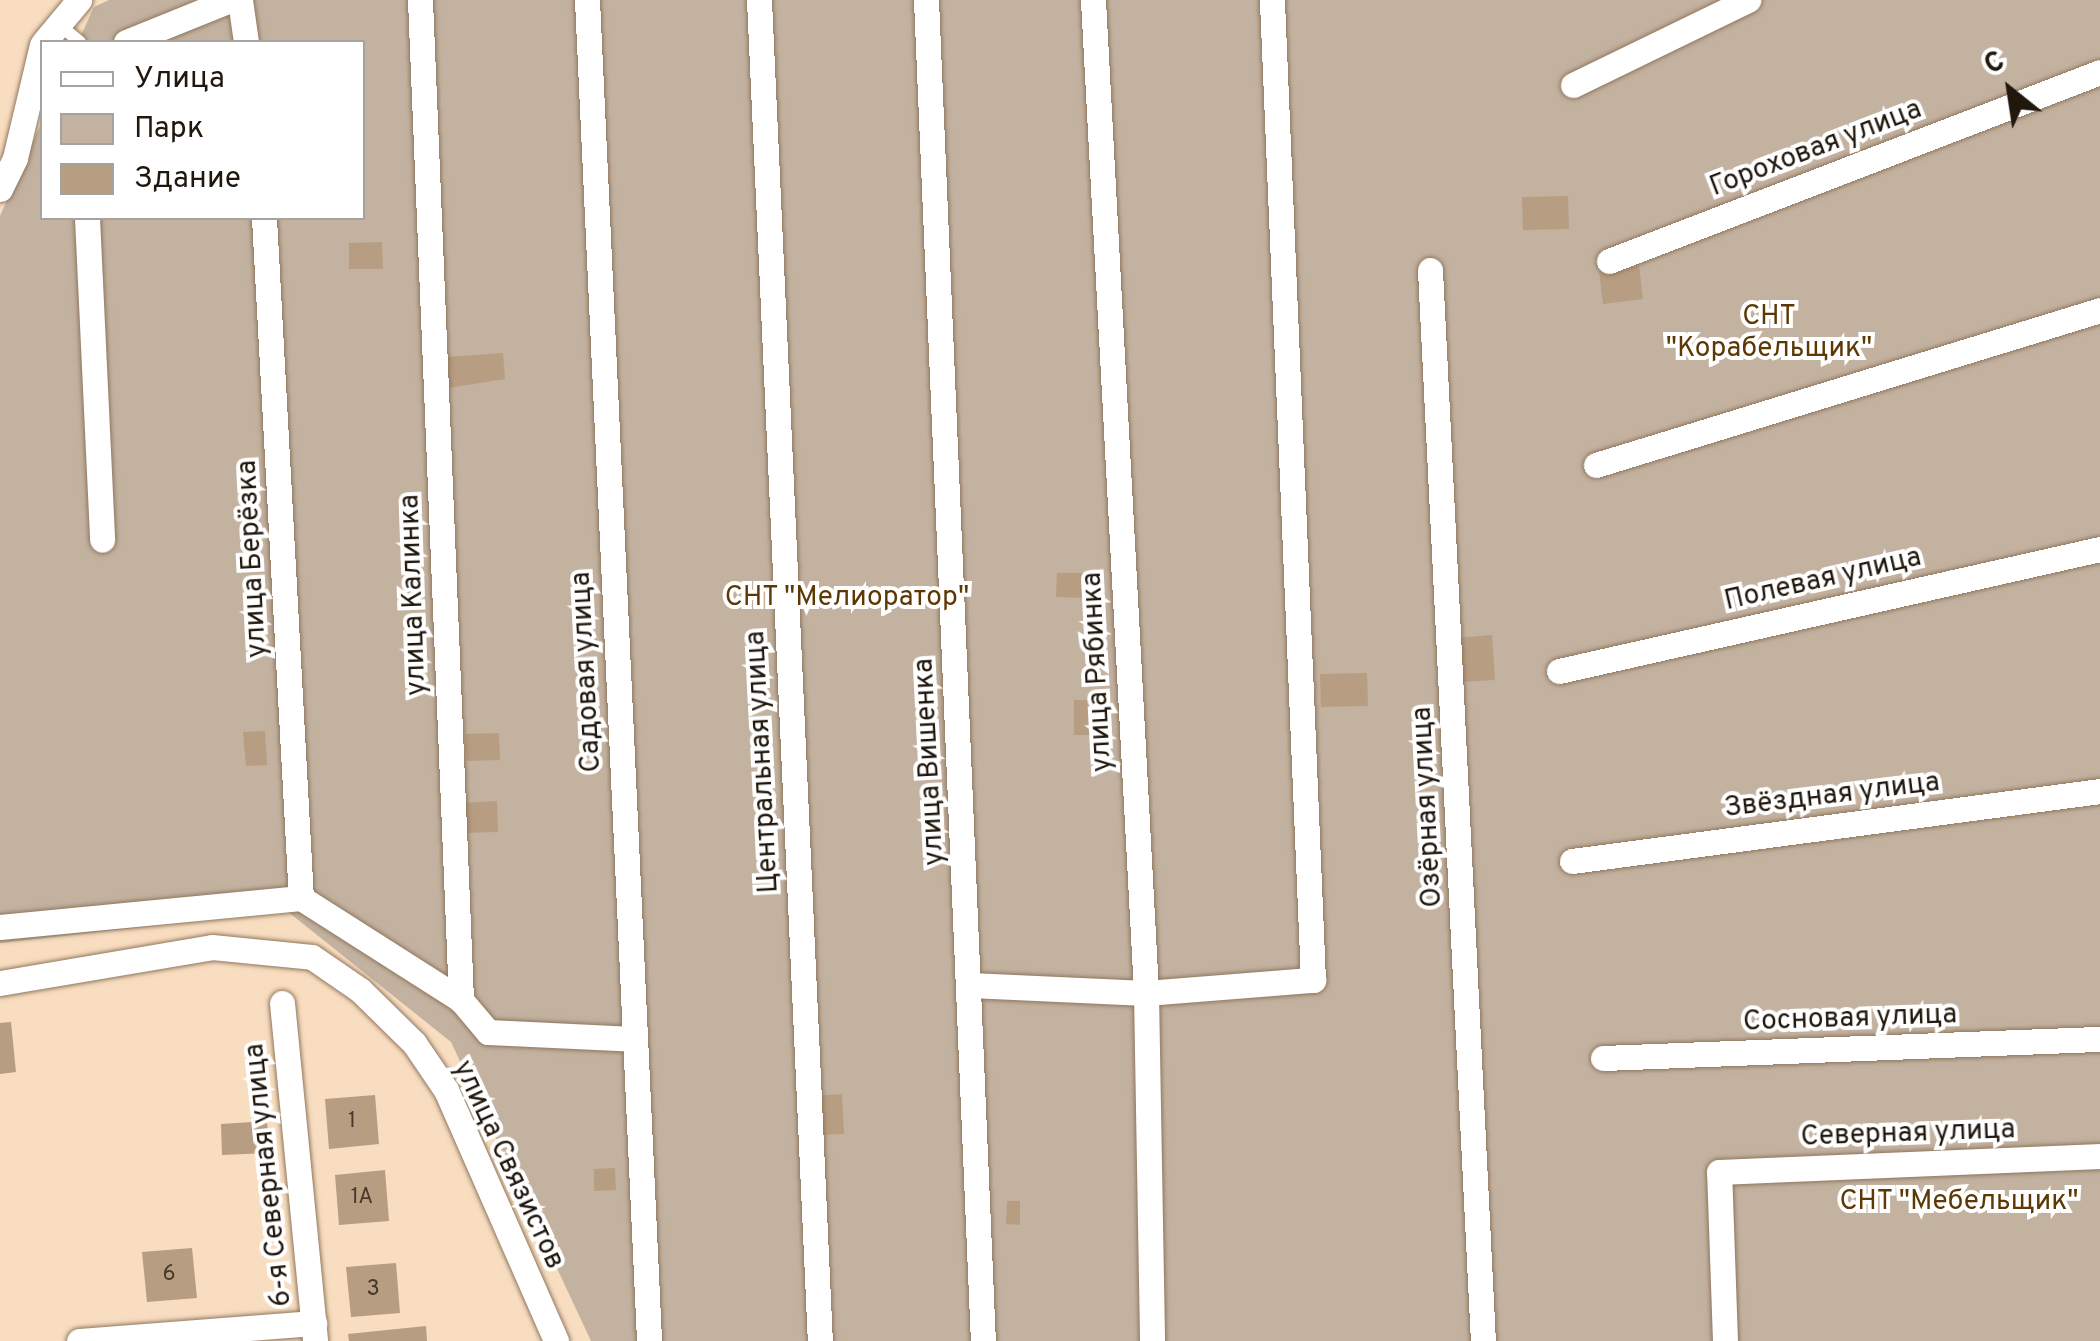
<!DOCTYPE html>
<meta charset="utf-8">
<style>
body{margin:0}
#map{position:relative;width:2100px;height:1341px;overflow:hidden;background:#f8ddc0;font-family:Overpass,sans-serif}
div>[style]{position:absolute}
.green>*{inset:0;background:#c3b2a0}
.building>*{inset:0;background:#b79d81}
.roads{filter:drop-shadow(0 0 2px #90775e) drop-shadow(0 0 2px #90775e)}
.lane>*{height:12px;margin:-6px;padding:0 6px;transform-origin:6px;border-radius:6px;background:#fff}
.street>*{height:25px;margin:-12.5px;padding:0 12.5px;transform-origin:12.5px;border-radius:12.5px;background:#fff}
span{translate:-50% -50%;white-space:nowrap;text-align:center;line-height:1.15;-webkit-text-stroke:8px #fff;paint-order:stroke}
.number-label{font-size:22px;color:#46382a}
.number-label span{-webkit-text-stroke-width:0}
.street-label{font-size:28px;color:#20170d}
.park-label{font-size:28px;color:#5d3804}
.legend{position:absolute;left:40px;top:40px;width:325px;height:180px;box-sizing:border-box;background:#fff;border:2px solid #a6a29e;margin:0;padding:12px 18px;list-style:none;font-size:30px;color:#20170d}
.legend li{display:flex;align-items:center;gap:20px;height:50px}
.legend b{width:50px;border:2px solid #a6a29e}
.north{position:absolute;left:1960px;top:40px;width:100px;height:100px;-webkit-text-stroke:8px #fff;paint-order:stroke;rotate:330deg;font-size:28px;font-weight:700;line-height:40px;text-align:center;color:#20170d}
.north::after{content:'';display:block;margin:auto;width:35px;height:45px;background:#20170d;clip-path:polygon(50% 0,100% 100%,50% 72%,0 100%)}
</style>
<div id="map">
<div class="green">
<div style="clip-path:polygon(109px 0,2100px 0,2100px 1341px,591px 1341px,451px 1042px,287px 911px,0 943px,0 216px,42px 121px,42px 218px,362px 218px,362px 42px,78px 42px,94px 7px)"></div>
</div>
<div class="building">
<div style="clip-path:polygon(1568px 196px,1569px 229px,1523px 230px,1522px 197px)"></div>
<div style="clip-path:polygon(382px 242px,383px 269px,349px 269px,349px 243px)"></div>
<div style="clip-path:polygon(1639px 266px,1643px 299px,1603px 304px,1599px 271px)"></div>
<div style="clip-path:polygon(503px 353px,505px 379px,448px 388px,446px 357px)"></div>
<div style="clip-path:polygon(1057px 573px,1085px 573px,1085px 598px,1056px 597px)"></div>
<div style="clip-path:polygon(1492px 635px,1495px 680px,1460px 682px,1457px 638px)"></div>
<div style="clip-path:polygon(1367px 673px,1368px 706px,1321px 707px,1320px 674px)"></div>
<div style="clip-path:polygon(1074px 700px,1095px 700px,1095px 735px,1074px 735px)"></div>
<div style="clip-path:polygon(265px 731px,267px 765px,246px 766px,243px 732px)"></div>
<div style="clip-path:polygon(499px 733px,500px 760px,467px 761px,465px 734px)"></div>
<div style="clip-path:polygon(497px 801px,498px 832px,464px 833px,462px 803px)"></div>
<div style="clip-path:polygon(11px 1022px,16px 1072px,0 1074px,0 1023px)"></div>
<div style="clip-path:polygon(842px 1094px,844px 1134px,816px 1135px,813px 1096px)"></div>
<div style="clip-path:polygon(375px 1095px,379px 1144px,329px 1149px,325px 1099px)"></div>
<div style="clip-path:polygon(267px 1121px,269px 1153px,222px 1155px,221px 1124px)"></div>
<div style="clip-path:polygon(615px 1168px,616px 1190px,594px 1191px,594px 1169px)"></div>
<div style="clip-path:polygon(385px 1170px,389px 1221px,339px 1225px,335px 1175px)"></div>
<div style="clip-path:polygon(1007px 1201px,1020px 1201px,1020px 1225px,1006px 1224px)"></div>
<div style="clip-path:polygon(192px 1248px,197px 1298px,147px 1302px,142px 1252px)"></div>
<div style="clip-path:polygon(396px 1263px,400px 1313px,351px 1317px,346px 1267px)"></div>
<div style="clip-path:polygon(426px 1326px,427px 1341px,349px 1341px,348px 1334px)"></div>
</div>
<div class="roads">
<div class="lane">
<div style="left:58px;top:24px;width:28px;rotate:39deg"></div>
</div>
<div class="street">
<div style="left:240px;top:0;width:42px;rotate:81.9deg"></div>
<div style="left:420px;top:0;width:1001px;rotate:87.65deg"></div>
<div style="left:461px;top:1000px;width:42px;rotate:49.8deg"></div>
<div style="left:488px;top:1032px;width:146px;rotate:2.7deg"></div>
<div style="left:587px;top:0;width:1342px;rotate:87.35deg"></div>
<div style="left:759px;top:0;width:1342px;rotate:87.4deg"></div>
<div style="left:926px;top:0;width:1342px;rotate:87.57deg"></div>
<div style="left:1093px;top:0;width:994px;rotate:86.94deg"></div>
<div style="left:1146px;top:993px;width:348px;rotate:89deg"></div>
<div style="left:44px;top:42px;width:55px;rotate:-50.2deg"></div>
<div style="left:126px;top:42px;width:112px;rotate:-22deg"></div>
<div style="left:1573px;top:85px;width:195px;rotate:-25.9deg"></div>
<div style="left:0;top:189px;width:34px;rotate:-64deg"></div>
<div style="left:15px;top:158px;width:116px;rotate:-76.6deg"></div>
<div style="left:87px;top:218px;width:322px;rotate:87.3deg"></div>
<div style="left:264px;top:218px;width:681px;rotate:86.89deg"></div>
<div style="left:301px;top:898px;width:190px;rotate:32.5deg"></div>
<div style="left:1609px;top:261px;width:526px;rotate:-21.05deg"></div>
<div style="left:1430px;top:270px;width:1072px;rotate:87.17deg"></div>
<div style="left:1596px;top:465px;width:527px;rotate:-17.09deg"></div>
<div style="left:1559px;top:671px;width:555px;rotate:-12.71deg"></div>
<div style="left:1572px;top:861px;width:533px;rotate:-7.55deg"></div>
<div style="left:0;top:927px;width:302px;rotate:-5.5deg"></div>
<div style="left:0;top:983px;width:215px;rotate:-9.6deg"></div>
<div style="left:212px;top:947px;width:100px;rotate:5.7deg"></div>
<div style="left:312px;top:957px;width:58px;rotate:34.5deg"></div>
<div style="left:360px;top:990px;width:76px;rotate:44.5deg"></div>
<div style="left:414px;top:1043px;width:57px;rotate:55.8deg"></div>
<div style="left:446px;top:1090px;width:274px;rotate:66.3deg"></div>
<div style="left:970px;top:985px;width:176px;rotate:2.6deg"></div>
<div style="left:1146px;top:993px;width:168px;rotate:-4.5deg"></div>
<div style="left:1313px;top:980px;width:981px;rotate:-92.4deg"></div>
<div style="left:282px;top:1003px;width:340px;rotate:84.4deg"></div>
<div style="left:1603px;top:1058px;width:497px;rotate:-2.2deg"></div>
<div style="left:79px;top:1341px;width:236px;rotate:-4.4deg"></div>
<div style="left:1725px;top:1341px;width:169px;rotate:-92deg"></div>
<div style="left:1719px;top:1172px;width:381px;rotate:-2.4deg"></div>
</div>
</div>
<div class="number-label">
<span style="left:352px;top:1122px">1</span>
<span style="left:362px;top:1198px">1А</span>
<span style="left:169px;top:1275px">6</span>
<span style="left:373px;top:1290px">3</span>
</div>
<div class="street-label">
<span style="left:1816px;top:149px;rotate:-21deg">Гороховая улица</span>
<span style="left:253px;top:559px;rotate:-93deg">улица Берёзка</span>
<span style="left:1823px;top:580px;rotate:-13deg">Полевая улица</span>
<span style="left:414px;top:595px;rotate:-92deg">улица Калинка</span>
<span style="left:587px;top:672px;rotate:-93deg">Садовая улица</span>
<span style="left:1098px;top:672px;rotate:-93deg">улица Рябинка</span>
<span style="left:763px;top:762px;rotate:-93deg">Центральная улица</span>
<span style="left:930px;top:762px;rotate:-93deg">улица Вишенка</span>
<span style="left:1832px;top:796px;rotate:-7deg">Звёздная улица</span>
<span style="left:1428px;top:807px;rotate:-93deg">Озёрная улица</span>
<span style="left:1850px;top:1019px;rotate:-2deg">Сосновая улица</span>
<span style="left:1908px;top:1134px;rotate:-2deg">Северная улица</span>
<span style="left:508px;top:1165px;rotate:65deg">улица Связистов</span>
<span style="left:269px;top:1175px;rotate:-96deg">6-я Северная улица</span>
</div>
<div class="park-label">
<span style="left:1769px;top:333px">СНТ<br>"Корабельщик"</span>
<span style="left:847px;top:598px">СНТ "Мелиоратор"</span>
<span style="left:1959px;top:1202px">СНТ "Мебельщик"</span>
</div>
<ul class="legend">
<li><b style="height:12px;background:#fff"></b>Улица</li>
<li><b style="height:28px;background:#c3b2a0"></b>Парк</li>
<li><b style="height:28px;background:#b79d81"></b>Здание</li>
</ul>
<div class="north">С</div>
</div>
